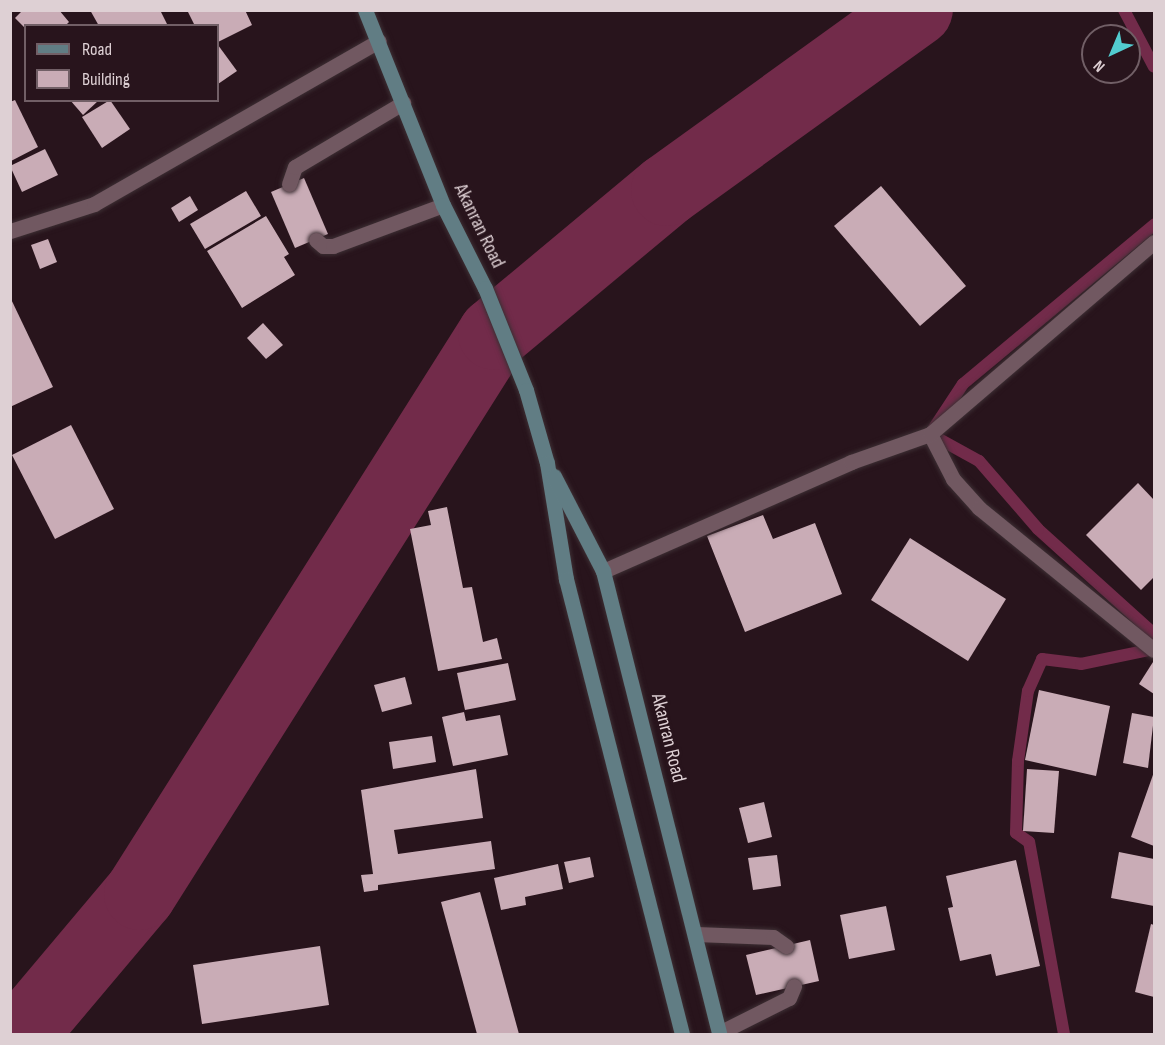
<!DOCTYPE html>
<style>
body{margin:0}
#map{position:relative;width:1165px;height:1045px;overflow:hidden;background:#28141c;font-family:"Sofia Sans Condensed",sans-serif}
div>[style]{position:absolute}
.stream>*{height:12px;margin:-6px;padding:0 6px;transform-origin:6px;border-radius:6px;background:#722b4a}
.river>*{height:72px;margin:-36px;padding:0 36px;transform-origin:36px;border-radius:36px;background:#722b4a}
.building>*{inset:0;background:#c9acb6}
.roads{filter:drop-shadow(0 0 2px #3d2f34) drop-shadow(0 0 2px #3d2f34)}
.service>*{height:15px;margin:-7.5px;padding:0 7.5px;transform-origin:7.5px;border-radius:7.5px;background:#715861}
.minor>*{height:15px;margin:-7.5px;padding:0 7.5px;transform-origin:7.5px;border-radius:7.5px;background:#715861}
.secondary>*{height:15px;margin:-7.5px;padding:0 7.5px;transform-origin:7.5px;border-radius:7.5px;background:#617d84}
span{translate:-50% -50%;white-space:nowrap;text-align:center;line-height:1.15;-webkit-text-stroke:6px #28141c;paint-order:stroke}
.street-label{font-size:20px;color:#ded0d4}
.frame{position:absolute;inset:0;border:12px solid #ded0d4;pointer-events:none}
.legend{position:absolute;left:24px;top:24px;width:195px;height:78px;box-sizing:border-box;background:#28141c;border:2px solid #715f66;margin:0;padding:8px 10px;list-style:none;font-size:18px;color:#ded0d4}
.legend li{display:flex;align-items:center;gap:12px;height:30px}
.legend b{width:30px;border:2px solid #715f66}
.north{position:absolute;left:1081px;top:24px;width:60px;height:60px;box-sizing:border-box;background:#28141c;border:2px solid #715f66;border-radius:50%;rotate:224deg;font-size:16px;font-weight:700;line-height:24px;text-align:center;color:#ded0d4}
.north::after{content:'';display:block;margin:auto;width:21px;height:27px;background:#52ccd0;clip-path:polygon(50% 0,100% 100%,50% 72%,0 100%)}
</style>
<div id="map">
<div class="stream">
<div style="left:1124px;top:10px;width:64px;rotate:62.2deg"></div>
<div style="left:1064px;top:1034px;width:195px;rotate:-100.3deg"></div>
<div style="left:1029px;top:842px;width:16px;rotate:-145deg"></div>
<div style="left:1016px;top:833px;width:72px;rotate:-88.4deg"></div>
<div style="left:1018px;top:761px;width:71px;rotate:-81.9deg"></div>
<div style="left:1028px;top:691px;width:35px;rotate:-66deg"></div>
<div style="left:1042px;top:659px;width:39px;rotate:7deg"></div>
<div style="left:1081px;top:664px;width:75px;rotate:-11.6deg"></div>
<div style="left:1154px;top:649px;width:16px;rotate:-94deg"></div>
<div style="left:1153px;top:633px;width:155px;rotate:-137.9deg"></div>
<div style="left:1038px;top:529px;width:90px;rotate:-130.9deg"></div>
<div style="left:979px;top:461px;width:56px;rotate:-151.1deg"></div>
<div style="left:930px;top:434px;width:60px;rotate:-56.6deg"></div>
<div style="left:963px;top:384px;width:249px;rotate:-39.8deg"></div>
</div>
<div class="river">
<div style="left:22px;top:1034px;width:183px;rotate:-49.9deg"></div>
<div style="left:140px;top:894px;width:663px;rotate:-57.7deg"></div>
<div style="left:494px;top:334px;width:225px;rotate:-39.8deg"></div>
<div style="left:667px;top:190px;width:308px;rotate:-35.8deg"></div>
</div>
<div class="building">
<div style="clip-path:polygon(23px 10px,59px 10px,69px 22px,65px 26px,26px 26px,26px 29px,15px 18px)"></div>
<div style="clip-path:polygon(90px 10px,160px 10px,168px 26px,99px 26px)"></div>
<div style="clip-path:polygon(187px 10px,245px 10px,252px 25px,218px 42px,218px 26px,195px 26px)"></div>
<div style="clip-path:polygon(218px 45px,237px 71px,218px 84px)"></div>
<div style="clip-path:polygon(15px 100px,38px 147px,11px 161px,10px 102px)"></div>
<div style="clip-path:polygon(70px 100px,99px 100px,83px 115px)"></div>
<div style="clip-path:polygon(110px 100px,130px 129px,102px 148px,82px 117px)"></div>
<div style="clip-path:polygon(45px 149px,58px 175px,22px 192px,10px 166px)"></div>
<div style="clip-path:polygon(304px 178px,328px 234px,295px 248px,271px 192px)"></div>
<div style="clip-path:polygon(881px 186px,966px 286px,920px 326px,834px 226px)"></div>
<div style="clip-path:polygon(246px 191px,261px 216px,205px 249px,190px 224px)"></div>
<div style="clip-path:polygon(190px 196px,198px 210px,179px 222px,171px 208px)"></div>
<div style="clip-path:polygon(266px 216px,289px 254px,284px 257px,295px 275px,242px 308px,207px 251px)"></div>
<div style="clip-path:polygon(48px 239px,57px 262px,40px 269px,31px 245px)"></div>
<div style="clip-path:polygon(10px 297px,53px 387px,10px 407px)"></div>
<div style="clip-path:polygon(263px 323px,283px 345px,266px 359px,247px 338px)"></div>
<div style="clip-path:polygon(71px 425px,114px 509px,55px 539px,12px 455px)"></div>
<div style="clip-path:polygon(1138px 483px,1154px 500px,1154px 577px,1141px 590px,1086px 535px)"></div>
<div style="clip-path:polygon(447px 507px,463px 588px,472px 587px,483px 642px,497px 638px,502px 659px,438px 671px,410px 529px,431px 525px,428px 511px)"></div>
<div style="clip-path:polygon(763px 515px,773px 539px,815px 523px,842px 594px,745px 632px,707px 536px)"></div>
<div style="clip-path:polygon(910px 538px,1006px 599px,968px 661px,871px 600px)"></div>
<div style="clip-path:polygon(1153px 662px,1154px 663px,1154px 694px,1139px 684px)"></div>
<div style="clip-path:polygon(508px 663px,516px 700px,465px 710px,457px 673px)"></div>
<div style="clip-path:polygon(405px 677px,412px 704px,382px 712px,374px 685px)"></div>
<div style="clip-path:polygon(1039px 690px,1110px 706px,1096px 776px,1025px 760px)"></div>
<div style="clip-path:polygon(464px 712px,466px 721px,500px 715px,508px 755px,453px 766px,442px 717px)"></div>
<div style="clip-path:polygon(1132px 713px,1154px 717px,1148px 768px,1123px 763px)"></div>
<div style="clip-path:polygon(432px 736px,436px 762px,393px 769px,389px 742px)"></div>
<div style="clip-path:polygon(476px 769px,483px 818px,394px 830px,398px 854px,491px 841px,495px 869px,378px 885px,378px 890px,364px 892px,361px 875px,373px 874px,361px 790px)"></div>
<div style="clip-path:polygon(1027px 769px,1059px 771px,1054px 833px,1023px 831px)"></div>
<div style="clip-path:polygon(1154px 772px,1154px 846px,1131px 837px)"></div>
<div style="clip-path:polygon(764px 802px,772px 837px,748px 843px,739px 808px)"></div>
<div style="clip-path:polygon(1119px 852px,1154px 859px,1154px 906px,1111px 898px)"></div>
<div style="clip-path:polygon(777px 855px,781px 886px,753px 890px,748px 858px)"></div>
<div style="clip-path:polygon(590px 857px,594px 877px,569px 883px,564px 862px)"></div>
<div style="clip-path:polygon(1016px 860px,1040px 966px,996px 976px,991px 954px,960px 961px,948px 908px,953px 907px,946px 876px)"></div>
<div style="clip-path:polygon(558px 864px,563px 889px,525px 897px,526px 905px,501px 910px,494px 878px)"></div>
<div style="clip-path:polygon(480px 892px,519px 1034px,477px 1034px,441px 902px)"></div>
<div style="clip-path:polygon(886px 906px,895px 950px,849px 959px,840px 915px)"></div>
<div style="clip-path:polygon(1151px 924px,1154px 925px,1154px 997px,1135px 992px)"></div>
<div style="clip-path:polygon(810px 940px,819px 981px,756px 995px,746px 955px)"></div>
<div style="clip-path:polygon(320px 946px,329px 1005px,202px 1024px,193px 965px)"></div>
</div>
<div class="roads">
<div class="service">
<div style="left:289px;top:184px;width:18px;rotate:-71deg"></div>
<div style="left:295px;top:167px;width:126px;rotate:-30.7deg"></div>
<div style="left:316px;top:240px;width:9px;rotate:41deg"></div>
<div style="left:323px;top:246px;width:10px"></div>
<div style="left:333px;top:246px;width:117px;rotate:-20.4deg"></div>
<div style="left:696px;top:934px;width:77px;rotate:2.2deg"></div>
<div style="left:773px;top:937px;width:16px;rotate:35deg"></div>
<div style="left:719px;top:1033px;width:78px;rotate:-26.6deg"></div>
<div style="left:789px;top:998px;width:13px;rotate:-67deg"></div>
</div>
<div class="minor">
<div style="left:10px;top:231px;width:88px;rotate:-17.8deg"></div>
<div style="left:94px;top:204px;width:328px;rotate:-29.8deg"></div>
<div style="left:930px;top:434px;width:51px;rotate:62.9deg"></div>
<div style="left:953px;top:479px;width:39px;rotate:48deg"></div>
<div style="left:979px;top:508px;width:225px;rotate:39.1deg"></div>
<div style="left:603px;top:571px;width:271px;rotate:-23.7deg"></div>
<div style="left:851px;top:462px;width:84px;rotate:-19.5deg"></div>
<div style="left:930px;top:434px;width:295px;rotate:-40.6deg"></div>
</div>
<div class="secondary">
<div style="left:365px;top:10px;width:210px;rotate:68.2deg"></div>
<div style="left:443px;top:205px;width:93px;rotate:63.2deg"></div>
<div style="left:485px;top:288px;width:110px;rotate:68.1deg"></div>
<div style="left:526px;top:390px;width:76px;rotate:74deg"></div>
<div style="left:547px;top:463px;width:118px;rotate:80.7deg"></div>
<div style="left:566px;top:579px;width:470px;rotate:75.7deg"></div>
<div style="left:554px;top:476px;width:107px;rotate:62.7deg"></div>
<div style="left:603px;top:571px;width:477px;rotate:75.9deg"></div>
</div>
</div>
<div class="street-label">
<span style="left:479px;top:226px;rotate:64deg">Akanran Road</span>
<span style="left:668px;top:738px;rotate:76deg">Akanran Road</span>
</div>
<div class="frame"></div>
<ul class="legend">
<li><b style="height:8px;background:#617d84"></b>Road</li>
<li><b style="height:16px;background:#c9acb6"></b>Building</li>
</ul>
<div class="north">N</div>
</div>
